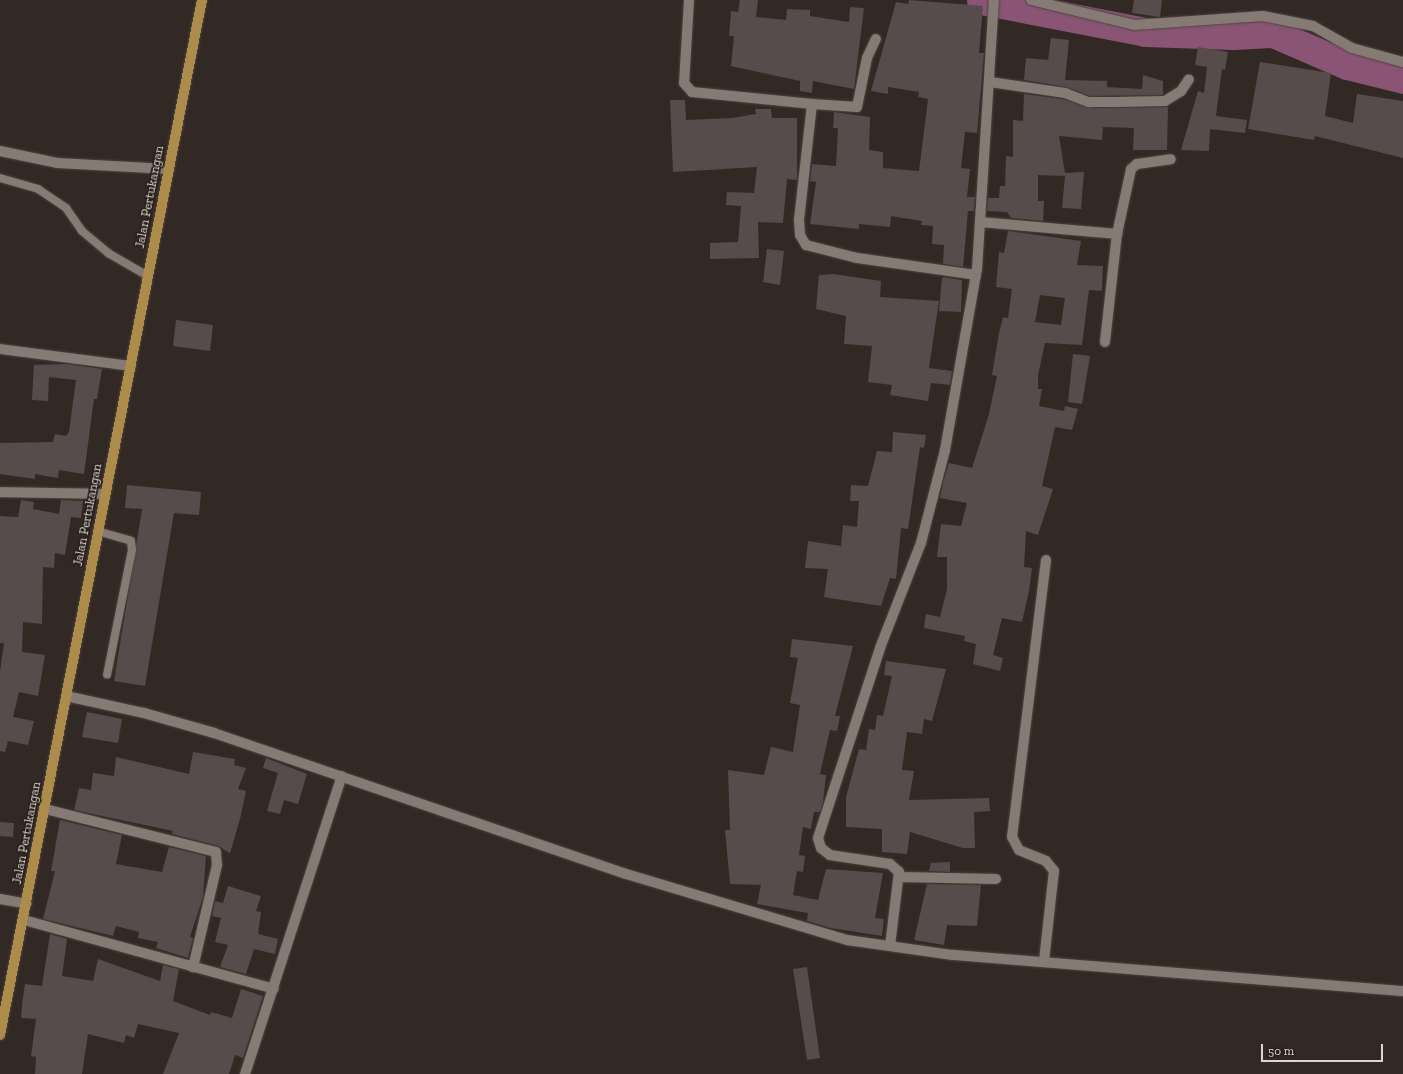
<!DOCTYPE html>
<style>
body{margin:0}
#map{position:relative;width:1403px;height:1074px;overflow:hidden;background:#332924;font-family:"Zilla Slab",serif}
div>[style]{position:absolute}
.river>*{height:29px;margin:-14.5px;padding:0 14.5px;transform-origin:14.5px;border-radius:14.5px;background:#8a5474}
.building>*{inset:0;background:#584b4b}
.roads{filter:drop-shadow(0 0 1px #4d4540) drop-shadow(0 0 1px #4d4540)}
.service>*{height:8px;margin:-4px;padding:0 4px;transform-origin:4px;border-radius:4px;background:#857a74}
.minor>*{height:10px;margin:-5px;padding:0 5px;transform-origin:5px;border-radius:5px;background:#857a74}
.primary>*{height:10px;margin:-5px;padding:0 5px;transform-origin:5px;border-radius:5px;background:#ac8b4b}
span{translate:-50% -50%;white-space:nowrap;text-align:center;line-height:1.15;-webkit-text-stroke:3.5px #29201b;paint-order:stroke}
.street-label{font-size:13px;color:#ddd6d3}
.scale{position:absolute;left:1261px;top:1044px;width:122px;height:18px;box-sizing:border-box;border:2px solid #ddd6d3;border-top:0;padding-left:5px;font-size:12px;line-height:14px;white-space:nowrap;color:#ddd6d3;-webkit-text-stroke:3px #29201b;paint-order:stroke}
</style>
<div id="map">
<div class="river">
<div style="left:981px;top:0;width:167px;rotate:11deg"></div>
<div style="left:1145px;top:32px;width:88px;rotate:2deg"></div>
<div style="left:1233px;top:35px;width:40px;rotate:-2.9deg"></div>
<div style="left:1273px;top:33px;width:81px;rotate:23.4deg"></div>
<div style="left:1347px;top:65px;width:58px;rotate:14deg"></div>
</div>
<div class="building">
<div style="clip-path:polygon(740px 0,758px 0,756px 17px,786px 20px,787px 9px,810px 10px,810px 16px,849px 22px,850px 7px,864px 8px,854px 89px,813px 81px,812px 93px,800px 91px,800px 81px,731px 66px,734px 36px,729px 36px,731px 11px,738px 12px)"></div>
<div style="clip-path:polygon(909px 0,983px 6px,979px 53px,984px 53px,977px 133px,965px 132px,961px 168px,970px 169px,967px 197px,975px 197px,974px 211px,968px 211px,963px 267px,943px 264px,944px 245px,932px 244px,933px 226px,921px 225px,922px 221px,891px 216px,890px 227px,859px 224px,859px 229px,810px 224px,816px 182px,810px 181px,812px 164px,836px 166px,838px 128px,833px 128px,834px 112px,870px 117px,869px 150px,883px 152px,883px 168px,919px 171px,928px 99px,918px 97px,919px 92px,888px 87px,888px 94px,871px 91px,896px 2px,908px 4px)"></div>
<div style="clip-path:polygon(1134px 0,1162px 0,1160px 17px,1132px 13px)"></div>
<div style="clip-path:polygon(1051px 38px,1069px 40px,1065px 80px,1107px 81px,1107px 87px,1142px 89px,1143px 75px,1163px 81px,1163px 95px,1090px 96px,1066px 87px,1024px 80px,1026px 58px,1048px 60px)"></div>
<div style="clip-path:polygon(1198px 47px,1228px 52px,1225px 70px,1222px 69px,1216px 116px,1247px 120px,1245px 133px,1210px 129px,1209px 151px,1181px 150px,1198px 91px,1204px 93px,1207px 67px,1195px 65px)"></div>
<div style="clip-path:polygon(1260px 62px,1331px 73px,1325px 116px,1353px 123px,1357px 94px,1403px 101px,1403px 158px,1315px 136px,1314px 140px,1248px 129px)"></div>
<div style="clip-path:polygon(1024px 94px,1063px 99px,1089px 108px,1168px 107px,1167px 150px,1133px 150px,1134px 128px,1103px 127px,1102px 140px,1059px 136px,1065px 173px,1084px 172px,1081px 209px,1062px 208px,1065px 176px,1038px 175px,1038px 201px,1044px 201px,1043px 221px,1011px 218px,1007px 212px,987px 211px,988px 198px,999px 198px,1000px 186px,1005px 186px,1006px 156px,1013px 157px,1013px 120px,1023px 121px)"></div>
<div style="clip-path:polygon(670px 100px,685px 100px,686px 120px,732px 118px,756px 114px,755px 109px,771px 109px,772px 118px,797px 118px,797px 180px,787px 179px,783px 223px,758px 222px,759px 258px,710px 259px,710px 243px,738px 242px,741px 206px,726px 205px,727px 192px,754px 193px,757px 167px,673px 172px)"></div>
<div style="clip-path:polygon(evenodd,1008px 231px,1081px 241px,1077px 265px,1103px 266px,1102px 291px,1089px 290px,1082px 345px,1045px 343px,1038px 375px,1038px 389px,1042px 389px,1039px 406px,1064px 411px,1065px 406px,1078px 409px,1072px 430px,1055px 427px,1042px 486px,1053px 489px,1038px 535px,1026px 531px,1024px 567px,1032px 568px,1029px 591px,1022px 622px,1002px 618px,993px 655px,1003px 658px,1000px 671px,973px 664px,976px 644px,964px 641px,965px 636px,924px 628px,926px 614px,940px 617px,947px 589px,947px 557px,937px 557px,941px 524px,961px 526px,967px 503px,940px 498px,943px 482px,949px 463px,972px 468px,989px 414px,997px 376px,992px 375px,999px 333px,1003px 317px,1008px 318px,1012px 289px,996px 287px,999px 252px,1004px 253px,1008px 231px,1040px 295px,1065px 298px,1061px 325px,1035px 322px,1040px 295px)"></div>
<div style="clip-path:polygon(767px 249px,784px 251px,780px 285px,763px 282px)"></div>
<div style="clip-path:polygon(833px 274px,881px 281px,880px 297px,939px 301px,929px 368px,952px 371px,950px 385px,931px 383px,928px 401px,890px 395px,892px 385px,868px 382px,872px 346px,844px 344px,846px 316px,816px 309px,819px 275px)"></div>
<div style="clip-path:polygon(942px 277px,962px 280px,961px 312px,939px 311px)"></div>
<div style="clip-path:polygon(176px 320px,213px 325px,210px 351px,173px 346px)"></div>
<div style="clip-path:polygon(1073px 354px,1090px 356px,1082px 404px,1068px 402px)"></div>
<div style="clip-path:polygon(68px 364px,102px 369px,97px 399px,94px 399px,84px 474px,59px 470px,58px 478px,35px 474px,35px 479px,0 474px,0 443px,53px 442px,55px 434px,66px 436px,69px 432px,76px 380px,49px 377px,48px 401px,32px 400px,34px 365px)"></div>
<div style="clip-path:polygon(893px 432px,926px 435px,924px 448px,920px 447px,908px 529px,901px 528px,896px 579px,890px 578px,881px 606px,824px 597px,828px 569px,805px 568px,808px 541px,841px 546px,843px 525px,857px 527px,859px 501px,850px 501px,851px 485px,868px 486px,877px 451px,892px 452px)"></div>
<div style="clip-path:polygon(127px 485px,201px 492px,199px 515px,174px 513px,145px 686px,114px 681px,142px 509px,125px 508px)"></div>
<div style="clip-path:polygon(21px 500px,34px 502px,33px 509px,59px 514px,61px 500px,83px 501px,81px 518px,71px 517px,65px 555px,55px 553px,54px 568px,43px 567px,42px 624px,23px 622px,22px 652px,45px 655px,38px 696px,19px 692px,13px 717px,34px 721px,28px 745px,8px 741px,5px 752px,0 751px,0 671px,4px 643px,0 643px,0 516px,18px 517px)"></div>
<div style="clip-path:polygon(792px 639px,853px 646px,835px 716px,840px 716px,837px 731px,830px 730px,820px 774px,826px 775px,823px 803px,820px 812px,814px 812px,811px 829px,803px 827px,799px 855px,805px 856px,803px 872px,797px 871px,793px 895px,818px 900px,826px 869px,883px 873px,875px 918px,884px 919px,882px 936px,831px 928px,807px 921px,808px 913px,757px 904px,761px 885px,730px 884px,725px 830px,730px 830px,728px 770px,764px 775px,771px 747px,793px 752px,800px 705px,790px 703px,798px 658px,790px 657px)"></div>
<div style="clip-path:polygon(886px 661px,946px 669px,932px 721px,924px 719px,922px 734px,907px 732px,902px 770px,914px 771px,909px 800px,989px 798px,990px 811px,974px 812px,975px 848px,963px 848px,910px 832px,907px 854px,882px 852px,882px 829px,846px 827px,846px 797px,859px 749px,866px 750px,869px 729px,875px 730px,877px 715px,883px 716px,892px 676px,884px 675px)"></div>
<div style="clip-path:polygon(87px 712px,122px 719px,118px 743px,82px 737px)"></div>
<div style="clip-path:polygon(193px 752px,235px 759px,234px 765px,246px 768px,238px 789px,246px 791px,240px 819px,230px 853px,218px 846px,172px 834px,173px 831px,74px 810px,79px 788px,91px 790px,93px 773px,114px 776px,116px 757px,189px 774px)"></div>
<div style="clip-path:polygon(266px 758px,307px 774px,298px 804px,284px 800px,280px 814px,267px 811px,278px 773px,263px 768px)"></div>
<div style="clip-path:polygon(60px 820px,122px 835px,116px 864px,162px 872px,169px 847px,206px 856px,203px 897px,190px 937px,193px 938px,188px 958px,156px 948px,158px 942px,138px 938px,139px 932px,116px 926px,113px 936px,43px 919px,55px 871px,51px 871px)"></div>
<div style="clip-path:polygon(0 822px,14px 823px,13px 837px,0 836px)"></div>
<div style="clip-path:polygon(950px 862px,950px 872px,929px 871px,931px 863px)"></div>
<div style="clip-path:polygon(927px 884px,981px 885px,977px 926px,947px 925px,944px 945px,914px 940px)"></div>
<div style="clip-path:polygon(228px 886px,261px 896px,256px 911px,261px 912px,258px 934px,278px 939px,275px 954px,254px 949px,246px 974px,220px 967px,228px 945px,215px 942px,221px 918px,212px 916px,215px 901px,223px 903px)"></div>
<div style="clip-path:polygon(50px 934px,67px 939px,62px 976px,93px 981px,98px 959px,160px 981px,163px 965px,179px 969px,173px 1001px,210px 1015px,211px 1012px,232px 1018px,241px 989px,263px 996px,243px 1058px,235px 1055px,229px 1074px,163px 1074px,179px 1033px,138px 1024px,134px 1038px,126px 1035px,124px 1043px,88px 1034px,82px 1074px,35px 1074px,36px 1057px,31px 1056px,36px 1019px,21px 1018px,22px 1005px,25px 984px,42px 986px)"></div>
<div style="clip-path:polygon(807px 967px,820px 1058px,807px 1060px,793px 969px)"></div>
</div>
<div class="roads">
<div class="service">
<div style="left:0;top:178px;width:40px;rotate:16deg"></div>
<div style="left:38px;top:189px;width:34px;rotate:34deg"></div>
<div style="left:66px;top:208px;width:28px;rotate:55deg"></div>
<div style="left:82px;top:231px;width:34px;rotate:40deg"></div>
<div style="left:108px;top:253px;width:46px;rotate:29.9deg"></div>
<div style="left:97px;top:531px;width:35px;rotate:16deg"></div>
<div style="left:131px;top:541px;width:9px;rotate:84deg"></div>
<div style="left:132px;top:550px;width:127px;rotate:101.3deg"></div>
</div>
<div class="minor">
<div style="left:689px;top:0;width:83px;rotate:93.4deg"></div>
<div style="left:684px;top:83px;width:12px;rotate:48deg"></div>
<div style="left:692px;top:92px;width:121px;rotate:5.7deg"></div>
<div style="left:812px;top:104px;width:117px;rotate:96.4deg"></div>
<div style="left:799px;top:220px;width:15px;rotate:86deg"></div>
<div style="left:800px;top:235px;width:12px;rotate:59deg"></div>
<div style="left:806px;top:245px;width:53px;rotate:14.3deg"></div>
<div style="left:857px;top:258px;width:120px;rotate:8.1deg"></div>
<div style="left:1031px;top:0;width:106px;rotate:13.6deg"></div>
<div style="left:1134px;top:25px;width:129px;rotate:-4deg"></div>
<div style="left:1263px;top:16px;width:51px;rotate:11.3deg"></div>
<div style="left:1313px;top:26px;width:45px;rotate:29.4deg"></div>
<div style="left:1352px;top:48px;width:53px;rotate:15.4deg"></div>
<div style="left:990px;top:82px;width:76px;rotate:8.3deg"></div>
<div style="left:1065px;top:93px;width:26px;rotate:21deg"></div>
<div style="left:1089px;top:102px;width:27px"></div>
<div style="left:1116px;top:102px;width:49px;rotate:-1.2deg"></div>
<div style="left:1165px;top:101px;width:19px;rotate:-32deg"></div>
<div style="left:1181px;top:91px;width:14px;rotate:-56deg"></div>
<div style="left:812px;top:104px;width:45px;rotate:3.8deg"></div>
<div style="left:857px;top:107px;width:50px;rotate:-78.5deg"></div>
<div style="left:867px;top:58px;width:21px;rotate:-65deg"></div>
<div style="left:0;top:151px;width:58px;rotate:11.9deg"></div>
<div style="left:57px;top:163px;width:111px;rotate:3.1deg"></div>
<div style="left:980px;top:222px;width:138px;rotate:5deg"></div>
<div style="left:1117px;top:234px;width:66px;rotate:-77.8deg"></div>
<div style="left:1131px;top:169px;width:8px;rotate:-40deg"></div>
<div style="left:1137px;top:164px;width:34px;rotate:-8deg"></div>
<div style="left:1105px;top:342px;width:109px;rotate:-83.7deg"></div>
<div style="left:0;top:349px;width:132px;rotate:7.4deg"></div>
<div style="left:0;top:492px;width:105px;rotate:1.1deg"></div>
<div style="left:66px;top:696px;width:80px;rotate:12.3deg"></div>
<div style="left:144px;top:713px;width:73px;rotate:15.9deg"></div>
<div style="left:214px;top:733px;width:435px;rotate:18.9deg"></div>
<div style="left:626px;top:874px;width:231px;rotate:16.6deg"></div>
<div style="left:847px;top:940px;width:107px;rotate:8.1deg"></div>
<div style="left:953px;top:955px;width:451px;rotate:4.6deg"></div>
<div style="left:45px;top:809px;width:176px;rotate:14.1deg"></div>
<div style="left:216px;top:852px;width:13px;rotate:86deg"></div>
<div style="left:217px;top:865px;width:105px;rotate:103.2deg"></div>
<div style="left:900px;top:877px;width:96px;rotate:1.2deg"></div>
<div style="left:0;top:899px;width:27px;rotate:10deg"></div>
<div style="left:24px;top:920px;width:259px;rotate:15.4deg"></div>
<div style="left:890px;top:946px;width:75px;rotate:-83.1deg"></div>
<div style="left:899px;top:872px;width:12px;rotate:-138deg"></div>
<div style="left:890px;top:864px;width:61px;rotate:-171.5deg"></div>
<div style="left:830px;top:855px;width:11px;rotate:-142deg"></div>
<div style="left:821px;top:848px;width:10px;rotate:-107deg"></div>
<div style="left:818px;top:838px;width:200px;rotate:-71.9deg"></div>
<div style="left:880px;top:648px;width:113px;rotate:-68.7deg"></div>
<div style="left:921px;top:543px;width:96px;rotate:-75.5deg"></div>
<div style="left:945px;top:450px;width:184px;rotate:-80deg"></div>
<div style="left:977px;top:269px;width:270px;rotate:-86.4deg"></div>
<div style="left:1044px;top:961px;width:91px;rotate:-83.7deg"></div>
<div style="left:1054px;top:871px;width:13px;rotate:-129deg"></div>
<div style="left:1046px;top:861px;width:29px;rotate:-158deg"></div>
<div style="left:1019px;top:850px;width:15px;rotate:-118deg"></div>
<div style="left:1012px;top:837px;width:279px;rotate:-83deg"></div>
<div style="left:245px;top:1074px;width:313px;rotate:-72deg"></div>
</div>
<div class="primary">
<div style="left:0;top:1035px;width:1055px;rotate:-78.96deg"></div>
</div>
</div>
<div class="street-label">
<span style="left:150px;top:197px;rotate:-79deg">Jalan Pertukangan</span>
<span style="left:88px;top:515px;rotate:-79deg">Jalan Pertukangan</span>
<span style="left:27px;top:833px;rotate:-79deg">Jalan Pertukangan</span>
</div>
<div class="scale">50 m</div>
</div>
